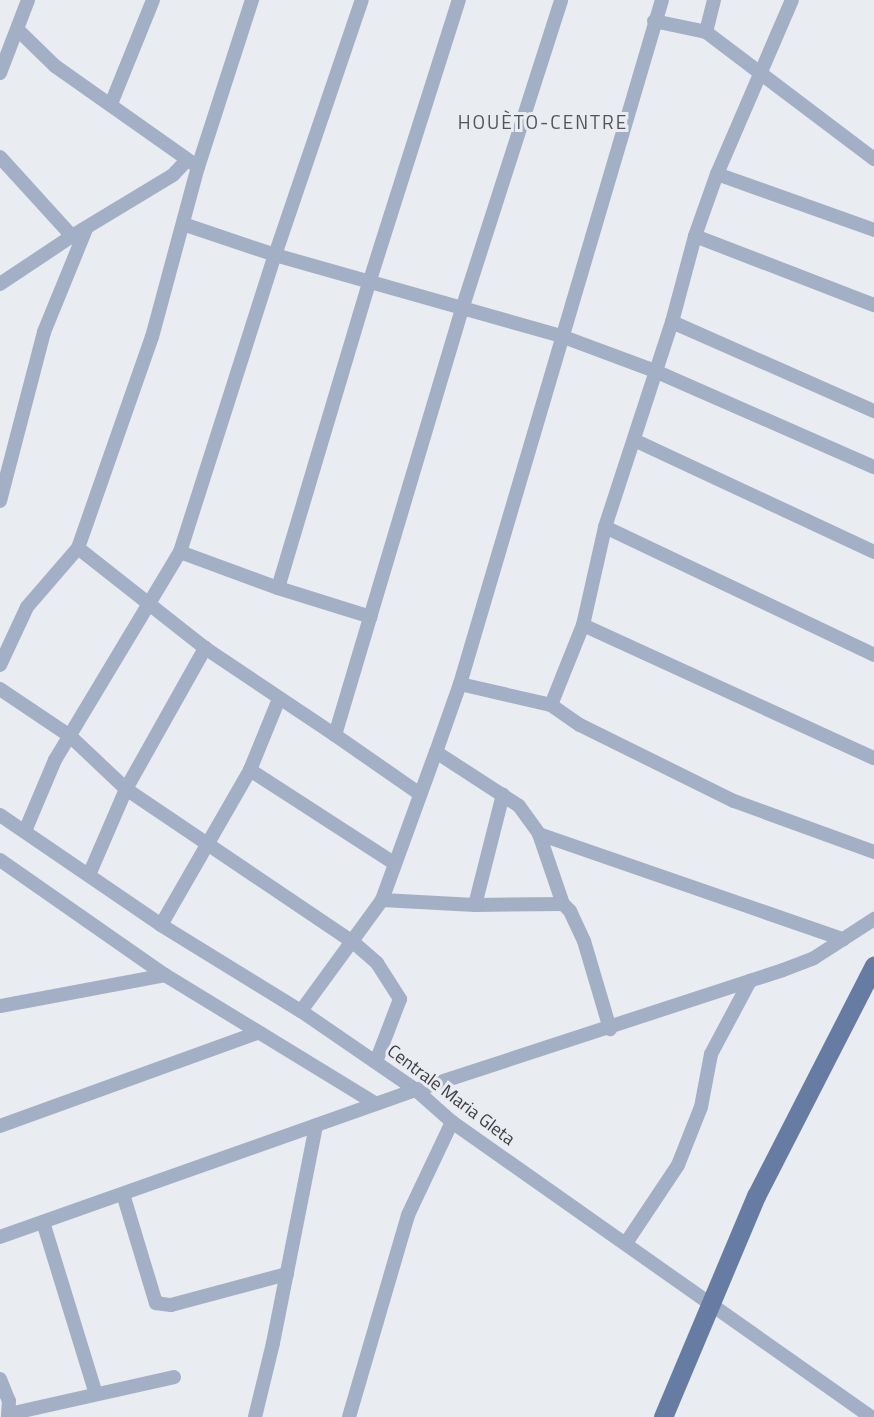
<!DOCTYPE html>
<meta charset="utf-8">
<style>
body{margin:0}
#map{position:relative;width:874px;height:1417px;overflow:hidden;background:#e9ecf0;font-family:"Titillium Web",sans-serif}
div>[style]{position:absolute}
.minor>*{height:14px;margin:-7px;padding:0 7px;transform-origin:7px;border-radius:7px;background:#a2afc5}
.major>*{height:19px;margin:-9.5px;padding:0 9.5px;transform-origin:9.5px;border-radius:9.5px;background:#667ca3}
span{translate:-50% -50%;white-space:nowrap;text-align:center;line-height:1.15;-webkit-text-stroke:6px #e9ecf0;paint-order:stroke}
.street-label{font-size:18px;color:#3b3c3e}
.neighbourhood-label{font-size:19px;color:#525458;letter-spacing:2px}
</style>
<div id="map">
<div class="minor">
<div style="left:654px;top:21px;width:53px;rotate:11.9deg"></div>
<div style="left:706px;top:32px;width:211px;rotate:37.1deg"></div>
<div style="left:18px;top:30px;width:52px;rotate:44.2deg"></div>
<div style="left:55px;top:66px;width:175px;rotate:35.2deg"></div>
<div style="left:706px;top:32px;width:33px;rotate:-76deg"></div>
<div style="left:0;top:73px;width:78px;rotate:-69deg"></div>
<div style="left:111px;top:104px;width:112px;rotate:-68deg"></div>
<div style="left:0;top:157px;width:107px;rotate:47.7deg"></div>
<div style="left:717px;top:174px;width:167px;rotate:19.6deg"></div>
<div style="left:183px;top:224px;width:97px;rotate:18.6deg"></div>
<div style="left:275px;top:255px;width:297px;rotate:15.8deg"></div>
<div style="left:561px;top:336px;width:100px;rotate:20.4deg"></div>
<div style="left:655px;top:371px;width:239px;rotate:23.7deg"></div>
<div style="left:695px;top:236px;width:192px;rotate:21.1deg"></div>
<div style="left:0;top:284px;width:87px;rotate:-33.7deg"></div>
<div style="left:72px;top:236px;width:118px;rotate:-31.1deg"></div>
<div style="left:173px;top:175px;width:19px;rotate:-47deg"></div>
<div style="left:672px;top:322px;width:221px;rotate:23.8deg"></div>
<div style="left:634px;top:440px;width:265px;rotate:25deg"></div>
<div style="left:0;top:501px;width:175px;rotate:-75.4deg"></div>
<div style="left:44px;top:332px;width:111px;rotate:-67.8deg"></div>
<div style="left:605px;top:527px;width:298px;rotate:25.4deg"></div>
<div style="left:78px;top:548px;width:162px;rotate:38.2deg"></div>
<div style="left:205px;top:648px;width:156px;rotate:33.8deg"></div>
<div style="left:335px;top:735px;width:448px;rotate:-73.4deg"></div>
<div style="left:463px;top:306px;width:321px;rotate:-72.2deg"></div>
<div style="left:180px;top:552px;width:104px;rotate:20.2deg"></div>
<div style="left:278px;top:588px;width:97px;rotate:17.3deg"></div>
<div style="left:278px;top:588px;width:321px;rotate:-73.4deg"></div>
<div style="left:370px;top:280px;width:294px;rotate:-72.4deg"></div>
<div style="left:583px;top:625px;width:320px;rotate:24.6deg"></div>
<div style="left:0;top:665px;width:64px;rotate:-65deg"></div>
<div style="left:27px;top:607px;width:78px;rotate:-49.2deg"></div>
<div style="left:78px;top:548px;width:224px;rotate:-70.7deg"></div>
<div style="left:152px;top:337px;width:176px;rotate:-74.9deg"></div>
<div style="left:198px;top:167px;width:176px;rotate:-72.1deg"></div>
<div style="left:460px;top:684px;width:93px;rotate:13deg"></div>
<div style="left:551px;top:705px;width:35px;rotate:35deg"></div>
<div style="left:580px;top:725px;width:172px;rotate:26.3deg"></div>
<div style="left:734px;top:801px;width:149px;rotate:20deg"></div>
<div style="left:0;top:689px;width:84px;rotate:33.9deg"></div>
<div style="left:70px;top:736px;width:77px;rotate:43.4deg"></div>
<div style="left:126px;top:789px;width:274px;rotate:34deg"></div>
<div style="left:353px;top:942px;width:32px;rotate:41deg"></div>
<div style="left:377px;top:963px;width:43px;rotate:57.4deg"></div>
<div style="left:400px;top:999px;width:67px;rotate:110.9deg"></div>
<div style="left:551px;top:705px;width:86px;rotate:-68.2deg"></div>
<div style="left:583px;top:625px;width:100px;rotate:-77.3deg"></div>
<div style="left:605px;top:527px;width:216px;rotate:-71.9deg"></div>
<div style="left:672px;top:322px;width:89px;rotate:-75deg"></div>
<div style="left:695px;top:236px;width:66px;rotate:-70.5deg"></div>
<div style="left:717px;top:174px;width:189px;rotate:-66.7deg"></div>
<div style="left:335px;top:735px;width:103px;rotate:34.8deg"></div>
<div style="left:436px;top:752px;width:99px;rotate:33deg"></div>
<div style="left:519px;top:806px;width:34px;rotate:54deg"></div>
<div style="left:539px;top:834px;width:74px;rotate:71.1deg"></div>
<div style="left:250px;top:770px;width:171px;rotate:32.9deg"></div>
<div style="left:0;top:815px;width:195px;rotate:34.3deg"></div>
<div style="left:161px;top:925px;width:164px;rotate:31.6deg"></div>
<div style="left:301px;top:1011px;width:140px;rotate:34.5deg"></div>
<div style="left:416px;top:1090px;width:48px;rotate:41.6deg"></div>
<div style="left:452px;top:1122px;width:512px;rotate:35.15deg"></div>
<div style="left:25px;top:831px;width:77px;rotate:-67.1deg"></div>
<div style="left:55px;top:760px;width:243px;rotate:-59deg"></div>
<div style="left:180px;top:552px;width:312px;rotate:-72.3deg"></div>
<div style="left:275px;top:255px;width:269px;rotate:-71.2deg"></div>
<div style="left:539px;top:834px;width:322px;rotate:19.1deg"></div>
<div style="left:0;top:860px;width:201px;rotate:34.9deg"></div>
<div style="left:165px;top:975px;width:247px;rotate:31.4deg"></div>
<div style="left:89px;top:875px;width:94px;rotate:-66.7deg"></div>
<div style="left:126px;top:789px;width:162px;rotate:-60.7deg"></div>
<div style="left:382px;top:900px;width:93px;rotate:3.1deg"></div>
<div style="left:475px;top:905px;width:88px;rotate:-0.7deg"></div>
<div style="left:563px;top:904px;width:10px;rotate:45deg"></div>
<div style="left:570px;top:911px;width:33px;rotate:65deg"></div>
<div style="left:584px;top:941px;width:92px;rotate:73.5deg"></div>
<div style="left:475px;top:905px;width:114px;rotate:-75.8deg"></div>
<div style="left:161px;top:925px;width:179px;rotate:-60.1deg"></div>
<div style="left:250px;top:770px;width:77px;rotate:-67.8deg"></div>
<div style="left:0;top:1006px;width:168px;rotate:-10.6deg"></div>
<div style="left:301px;top:1011px;width:137px;rotate:-53.9deg"></div>
<div style="left:382px;top:900px;width:158px;rotate:-70deg"></div>
<div style="left:436px;top:752px;width:72px;rotate:-70.6deg"></div>
<div style="left:460px;top:684px;width:713px;rotate:-73.55deg"></div>
<div style="left:0;top:1126px;width:273px;rotate:-19.9deg"></div>
<div style="left:123px;top:1194px;width:114px;rotate:73.2deg"></div>
<div style="left:156px;top:1303px;width:15px;rotate:8deg"></div>
<div style="left:171px;top:1305px;width:120px;rotate:-15deg"></div>
<div style="left:43px;top:1222px;width:180px;rotate:72.9deg"></div>
<div style="left:0;top:1237px;width:441px;rotate:-19.5deg"></div>
<div style="left:416px;top:1090px;width:386px;rotate:-18.1deg"></div>
<div style="left:783px;top:970px;width:33px;rotate:-21deg"></div>
<div style="left:814px;top:958px;width:72px;rotate:-33deg"></div>
<div style="left:626px;top:1243px;width:94px;rotate:-56.3deg"></div>
<div style="left:678px;top:1165px;width:62px;rotate:-68.4deg"></div>
<div style="left:701px;top:1107px;width:54px;rotate:-79.3deg"></div>
<div style="left:711px;top:1054px;width:83px;rotate:-61.9deg"></div>
<div style="left:0;top:1379px;width:24px;rotate:68deg"></div>
<div style="left:9px;top:1401px;width:16px;rotate:94deg"></div>
<div style="left:9px;top:1414px;width:169px;rotate:-12.6deg"></div>
<div style="left:255px;top:1417px;width:76px;rotate:-76.3deg"></div>
<div style="left:273px;top:1343px;width:222px;rotate:-78.8deg"></div>
<div style="left:349px;top:1417px;width:210px;rotate:-73.7deg"></div>
<div style="left:408px;top:1215px;width:103px;rotate:-64.7deg"></div>
</div>
<div class="major">
<div style="left:663px;top:1417px;width:240px;rotate:-67.2deg"></div>
<div style="left:756px;top:1196px;width:259px;rotate:-62.9deg"></div>
</div>
<div class="street-label">
<span style="left:451px;top:1095px;rotate:37deg">Centrale Maria Gleta</span>
</div>
<div class="neighbourhood-label">
<span style="left:543px;top:122px">HOUÈTO-CENTRE</span>
</div>
</div>
